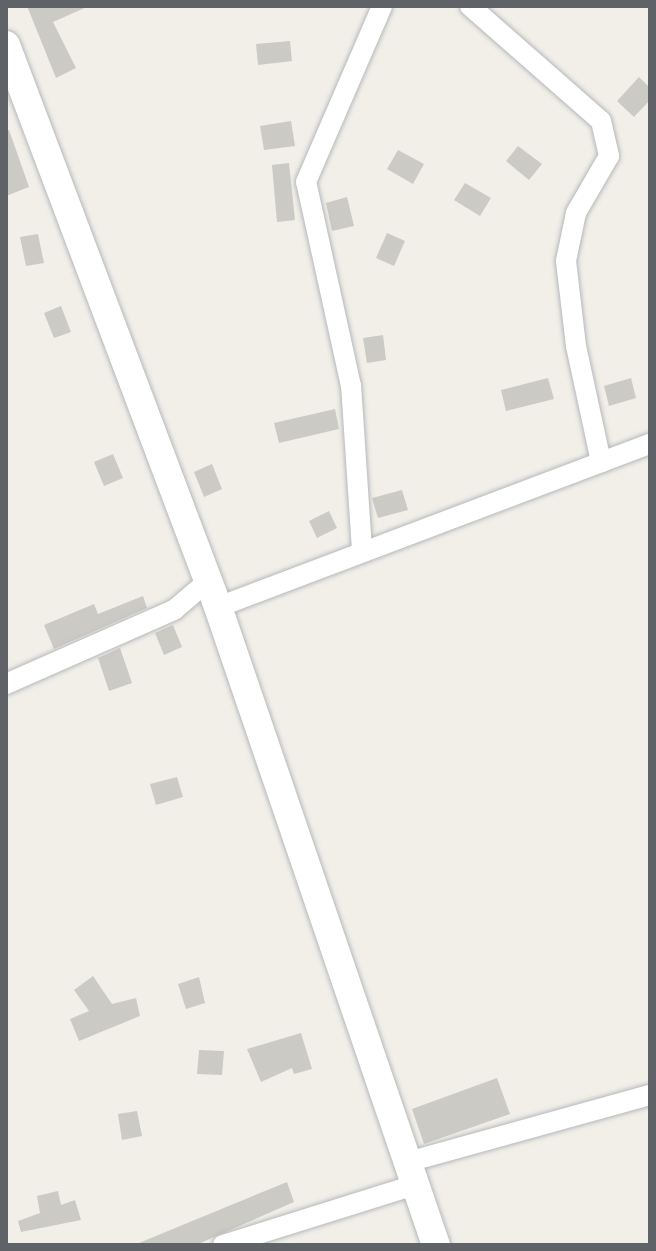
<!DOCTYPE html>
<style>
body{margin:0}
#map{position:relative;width:656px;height:1251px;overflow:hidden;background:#f1efe8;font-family:"Fira Sans",sans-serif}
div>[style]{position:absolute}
.building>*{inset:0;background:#cccac5}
.roads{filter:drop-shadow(0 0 2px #b5b8bc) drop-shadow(0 0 2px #b5b8bc)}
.minor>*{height:20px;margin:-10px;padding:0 10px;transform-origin:10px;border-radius:10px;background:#fff}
.secondary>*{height:28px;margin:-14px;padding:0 14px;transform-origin:14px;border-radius:14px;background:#fff}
span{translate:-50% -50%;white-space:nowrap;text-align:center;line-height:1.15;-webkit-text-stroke:8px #fff;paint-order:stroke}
.frame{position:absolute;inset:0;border:8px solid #5f6368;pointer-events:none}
</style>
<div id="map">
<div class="building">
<div style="clip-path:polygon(27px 6px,89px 6px,53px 22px,76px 68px,56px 78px)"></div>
<div style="clip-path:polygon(290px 41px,292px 61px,258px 65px,256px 44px)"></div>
<div style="clip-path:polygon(639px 77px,650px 88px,650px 100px,634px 117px,617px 101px)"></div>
<div style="clip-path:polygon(291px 121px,295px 146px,264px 150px,260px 126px)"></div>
<div style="clip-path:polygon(9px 130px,29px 187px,6px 196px,6px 131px)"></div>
<div style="clip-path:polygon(518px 146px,542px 164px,529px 180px,506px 161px)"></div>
<div style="clip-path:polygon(398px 150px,424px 164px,413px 184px,387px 169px)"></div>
<div style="clip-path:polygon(289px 163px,295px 220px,277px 222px,272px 165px)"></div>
<div style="clip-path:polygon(465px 183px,491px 198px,480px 216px,454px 200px)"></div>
<div style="clip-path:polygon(347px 197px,354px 226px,332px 231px,326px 203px)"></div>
<div style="clip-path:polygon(387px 233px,405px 241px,394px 266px,376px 258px)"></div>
<div style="clip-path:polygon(38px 234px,44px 263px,26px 266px,20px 237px)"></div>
<div style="clip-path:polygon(61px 306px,71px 332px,54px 338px,44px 313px)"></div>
<div style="clip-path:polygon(383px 335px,386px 360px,367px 363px,363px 338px)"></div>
<div style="clip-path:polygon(548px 378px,554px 399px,506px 411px,501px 390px)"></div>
<div style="clip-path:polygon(631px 378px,636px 398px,609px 406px,604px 386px)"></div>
<div style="clip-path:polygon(335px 409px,339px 429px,279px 443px,274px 423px)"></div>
<div style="clip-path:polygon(113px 454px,123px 478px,104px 486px,94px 462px)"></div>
<div style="clip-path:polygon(212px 464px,222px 489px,204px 497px,194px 472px)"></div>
<div style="clip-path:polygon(402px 490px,408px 510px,378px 518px,372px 498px)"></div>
<div style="clip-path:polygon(329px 511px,337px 528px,317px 538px,309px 521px)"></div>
<div style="clip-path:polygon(143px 596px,147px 608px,54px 649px,44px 625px,94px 604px,98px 614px)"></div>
<div style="clip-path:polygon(173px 625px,182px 647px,164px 655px,155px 633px)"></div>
<div style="clip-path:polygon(120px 648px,132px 683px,109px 691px,98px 658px)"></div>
<div style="clip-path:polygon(177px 777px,183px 797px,156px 805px,150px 784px)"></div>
<div style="clip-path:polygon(93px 976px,112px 1004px,136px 998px,140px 1016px,79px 1041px,70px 1019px,89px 1011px,74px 990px)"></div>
<div style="clip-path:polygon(199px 977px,205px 1003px,186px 1009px,178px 984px)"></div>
<div style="clip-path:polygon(301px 1033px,312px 1069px,294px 1074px,292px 1068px,261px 1082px,247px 1049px)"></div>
<div style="clip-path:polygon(199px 1050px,224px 1051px,222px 1075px,197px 1074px)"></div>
<div style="clip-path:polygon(497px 1078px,510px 1114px,424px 1144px,412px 1109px)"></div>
<div style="clip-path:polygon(137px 1111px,142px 1136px,122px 1140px,118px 1114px)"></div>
<div style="clip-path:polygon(287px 1182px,294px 1202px,196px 1245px,134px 1245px)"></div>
<div style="clip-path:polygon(58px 1191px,61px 1205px,75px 1200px,81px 1220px,21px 1232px,18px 1221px,40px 1213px,37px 1196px)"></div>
</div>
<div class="roads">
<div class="minor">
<div style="left:470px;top:6px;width:174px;rotate:41.3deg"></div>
<div style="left:601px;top:121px;width:36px;rotate:77deg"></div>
<div style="left:609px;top:156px;width:66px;rotate:120.1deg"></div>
<div style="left:576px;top:213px;width:49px;rotate:101.8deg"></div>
<div style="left:566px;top:261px;width:86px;rotate:83.3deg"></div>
<div style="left:576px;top:346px;width:119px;rotate:77.8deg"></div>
<div style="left:362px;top:550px;width:164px;rotate:-93.8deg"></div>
<div style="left:351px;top:386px;width:209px;rotate:-102.4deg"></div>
<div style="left:306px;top:182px;width:192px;rotate:-66.6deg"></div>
<div style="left:218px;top:607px;width:462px;rotate:-20.7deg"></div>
<div style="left:6px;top:684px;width:184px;rotate:-23.8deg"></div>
<div style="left:174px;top:610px;width:45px;rotate:-40.5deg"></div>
<div style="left:408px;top:1162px;width:251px;rotate:-15.5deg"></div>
<div style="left:223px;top:1245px;width:201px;rotate:-17.4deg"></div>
</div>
<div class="secondary">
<div style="left:6px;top:45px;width:601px;rotate:69.33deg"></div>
<div style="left:218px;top:607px;width:674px;rotate:71.14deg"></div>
</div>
</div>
<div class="frame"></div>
</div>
